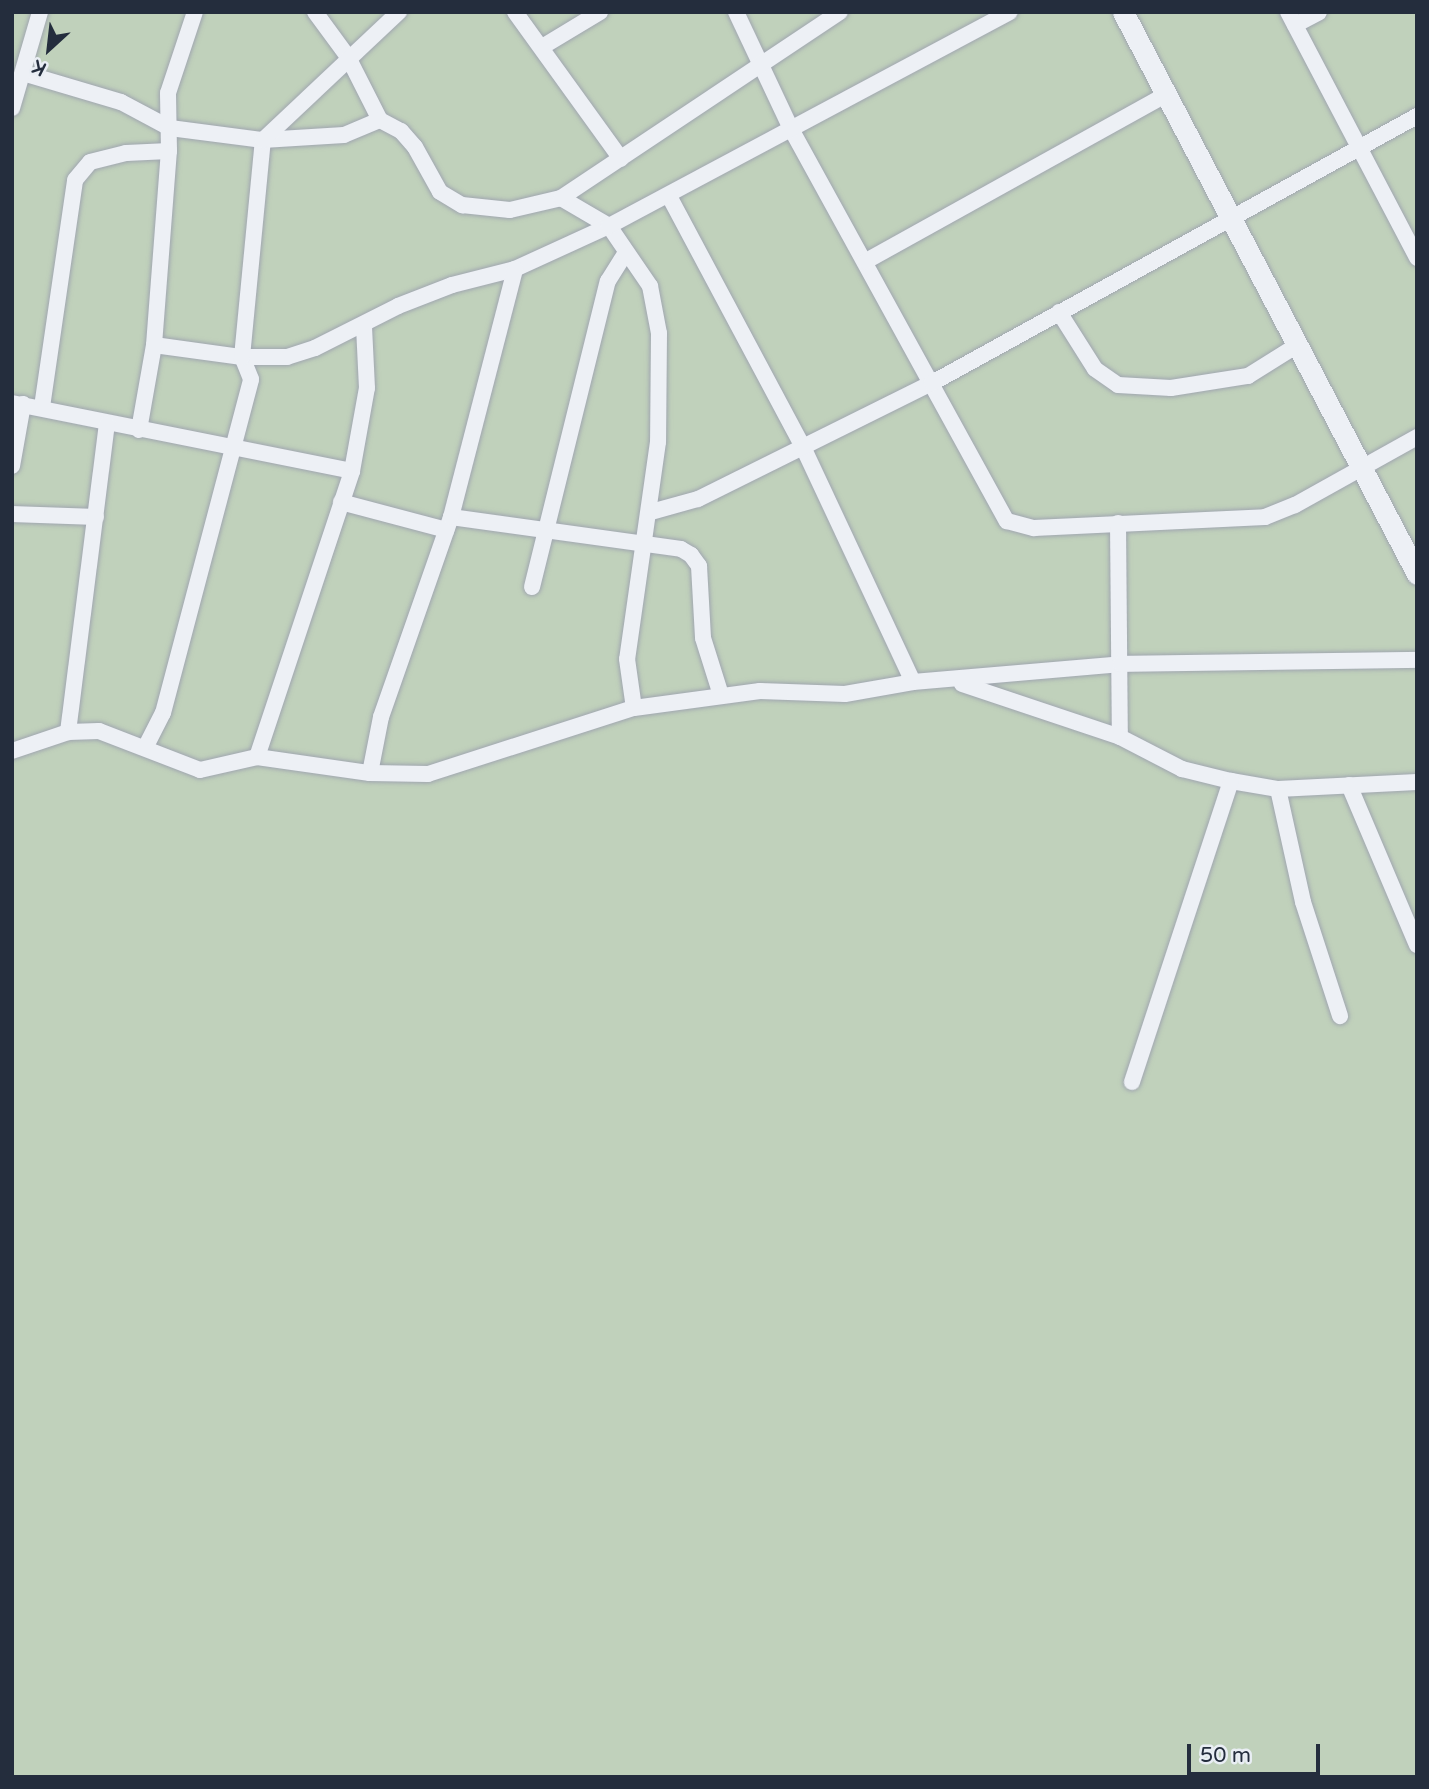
<!DOCTYPE html>
<style>
body{margin:0}
#map{position:relative;width:1429px;height:1789px;overflow:hidden;background:#dadfe6;font-family:"Varela Round",sans-serif}
div>[style]{position:absolute}
.green>*{inset:0;background:#c0d1bb}
.roads{filter:drop-shadow(0 0 2px #a0a6b0) drop-shadow(0 0 2px #a0a6b0)}
.minor>*{height:16px;margin:-8px;padding:0 8px;transform-origin:8px;border-radius:8px;background:#edf0f5}
.tertiary>*{height:21px;margin:-10.5px;padding:0 10.5px;transform-origin:10.5px;border-radius:10.5px;background:#edf0f5}
span{translate:-50% -50%;white-space:nowrap;text-align:center;line-height:1.15;-webkit-text-stroke:5px #e9eef4;paint-order:stroke}
.frame{position:absolute;inset:0;border:14px solid #242d3d;pointer-events:none}
.north{position:absolute;left:14px;top:14px;width:70px;height:70px;-webkit-text-stroke:5px #e9eef4;paint-order:stroke;rotate:207deg;font-size:19px;font-weight:700;line-height:28px;text-align:center;color:#242d3d}
.north::after{content:'';display:block;margin:auto;width:24px;height:32px;background:#242d3d;clip-path:polygon(50% 0,100% 100%,50% 72%,0 100%)}
.scale{position:absolute;left:1187px;top:1744px;width:133px;height:32px;box-sizing:border-box;border:4px solid #242d3d;border-top:0;padding-left:9px;font-size:21px;line-height:24px;white-space:nowrap;color:#242d3d;-webkit-text-stroke:5px #e9eef4;paint-order:stroke}
</style>
<div id="map">
<div class="green">
<div style="clip-path:polygon(12px 12px,1417px 12px,1417px 1777px,12px 1777px)"></div>
</div>
<div class="roads">
<div class="minor">
<div style="left:315px;top:12px;width:56px;rotate:53.7deg"></div>
<div style="left:348px;top:57px;width:71px;rotate:63.1deg"></div>
<div style="left:380px;top:120px;width:24px;rotate:28deg"></div>
<div style="left:401px;top:131px;width:21px;rotate:49deg"></div>
<div style="left:415px;top:147px;width:51px;rotate:60.9deg"></div>
<div style="left:440px;top:192px;width:26px;rotate:31deg"></div>
<div style="left:462px;top:205px;width:48px;rotate:5.9deg"></div>
<div style="left:510px;top:210px;width:52px;rotate:-13.2deg"></div>
<div style="left:561px;top:198px;width:56px;rotate:30.3deg"></div>
<div style="left:609px;top:226px;width:73px;rotate:55.7deg"></div>
<div style="left:650px;top:286px;width:48px;rotate:79.2deg"></div>
<div style="left:659px;top:333px;width:109px;rotate:90.5deg"></div>
<div style="left:658px;top:442px;width:219px;rotate:98.1deg"></div>
<div style="left:627px;top:659px;width:49px;rotate:81.9deg"></div>
<div style="left:515px;top:12px;width:181px;rotate:54.2deg"></div>
<div style="left:736px;top:12px;width:127px;rotate:64.8deg"></div>
<div style="left:790px;top:127px;width:450px;rotate:61.2deg"></div>
<div style="left:1007px;top:521px;width:28px;rotate:15deg"></div>
<div style="left:1034px;top:528px;width:231px;rotate:-2.7deg"></div>
<div style="left:1265px;top:517px;width:32px;rotate:-22deg"></div>
<div style="left:1295px;top:505px;width:140px;rotate:-29.1deg"></div>
<div style="left:1288px;top:12px;width:278px;rotate:62.3deg"></div>
<div style="left:1295px;top:25px;width:27px;rotate:-28deg"></div>
<div style="left:542px;top:47px;width:68px;rotate:-31.1deg"></div>
<div style="left:23px;top:73px;width:102px;rotate:16.5deg"></div>
<div style="left:121px;top:102px;width:55px;rotate:28deg"></div>
<div style="left:170px;top:128px;width:94px;rotate:7.4deg"></div>
<div style="left:263px;top:140px;width:81px;rotate:-3.5deg"></div>
<div style="left:344px;top:135px;width:39px;rotate:-23deg"></div>
<div style="left:12px;top:108px;width:100px;rotate:-73.7deg"></div>
<div style="left:669px;top:196px;width:285px;rotate:61.9deg"></div>
<div style="left:803px;top:447px;width:259px;rotate:64.9deg"></div>
<div style="left:561px;top:198px;width:335px;rotate:-33.7deg"></div>
<div style="left:866px;top:261px;width:343px;rotate:-29deg"></div>
<div style="left:1059px;top:312px;width:67px;rotate:57.7deg"></div>
<div style="left:1095px;top:369px;width:28px;rotate:35deg"></div>
<div style="left:1118px;top:385px;width:53px;rotate:3.2deg"></div>
<div style="left:1171px;top:388px;width:78px;rotate:-8.9deg"></div>
<div style="left:1248px;top:376px;width:57px;rotate:-32deg"></div>
<div style="left:154px;top:345px;width:89px;rotate:7.8deg"></div>
<div style="left:242px;top:357px;width:45px"></div>
<div style="left:287px;top:357px;width:29px;rotate:-18deg"></div>
<div style="left:315px;top:348px;width:93px;rotate:-26.8deg"></div>
<div style="left:398px;top:306px;width:58px;rotate:-21.3deg"></div>
<div style="left:452px;top:285px;width:65px;rotate:-14.3deg"></div>
<div style="left:515px;top:269px;width:103px;rotate:-24.6deg"></div>
<div style="left:609px;top:226px;width:454px;rotate:-28.1deg"></div>
<div style="left:12px;top:403px;width:347px;rotate:11.3deg"></div>
<div style="left:42px;top:407px;width:229px;rotate:-81.7deg"></div>
<div style="left:75px;top:180px;width:23px;rotate:-50deg"></div>
<div style="left:90px;top:162px;width:37px;rotate:-14deg"></div>
<div style="left:126px;top:153px;width:43px;rotate:-2.7deg"></div>
<div style="left:139px;top:430px;width:86px;rotate:-80deg"></div>
<div style="left:154px;top:345px;width:195px;rotate:-85.6deg"></div>
<div style="left:169px;top:151px;width:58px;rotate:-91deg"></div>
<div style="left:168px;top:93px;width:85px;rotate:-71.6deg"></div>
<div style="left:12px;top:466px;width:63px;rotate:-79.9deg"></div>
<div style="left:341px;top:502px;width:109px;rotate:14.9deg"></div>
<div style="left:651px;top:512px;width:49px;rotate:-15.5deg"></div>
<div style="left:698px;top:499px;width:261px;rotate:-26.4deg"></div>
<div style="left:932px;top:383px;width:554px;rotate:-28.83deg"></div>
<div style="left:12px;top:514px;width:84px;rotate:2deg"></div>
<div style="left:451px;top:517px;width:232px;rotate:7.9deg"></div>
<div style="left:681px;top:549px;width:12px;rotate:31deg"></div>
<div style="left:691px;top:555px;width:14px;rotate:54deg"></div>
<div style="left:699px;top:566px;width:72px;rotate:86.8deg"></div>
<div style="left:703px;top:638px;width:60px;rotate:72.5deg"></div>
<div style="left:1118px;top:523px;width:214px;rotate:89.5deg"></div>
<div style="left:532px;top:587px;width:315px;rotate:-76.1deg"></div>
<div style="left:608px;top:281px;width:34px;rotate:-58deg"></div>
<div style="left:962px;top:684px;width:167px;rotate:18.5deg"></div>
<div style="left:1120px;top:737px;width:70px;rotate:27.3deg"></div>
<div style="left:1182px;top:769px;width:50px;rotate:13.8deg"></div>
<div style="left:1231px;top:781px;width:48px;rotate:9.7deg"></div>
<div style="left:1278px;top:789px;width:139px;rotate:-2.9deg"></div>
<div style="left:68px;top:732px;width:310px;rotate:-82.8deg"></div>
<div style="left:145px;top:748px;width:39px;rotate:-63deg"></div>
<div style="left:163px;top:713px;width:345px;rotate:-75.2deg"></div>
<div style="left:251px;top:379px;width:24px;rotate:-112deg"></div>
<div style="left:242px;top:357px;width:218px;rotate:-84.5deg"></div>
<div style="left:263px;top:140px;width:187px;rotate:-43.3deg"></div>
<div style="left:12px;top:751px;width:59px;rotate:-18.7deg"></div>
<div style="left:68px;top:732px;width:31px;rotate:-2deg"></div>
<div style="left:99px;top:731px;width:108px;rotate:21.1deg"></div>
<div style="left:200px;top:770px;width:58px;rotate:-12.8deg"></div>
<div style="left:257px;top:757px;width:114px;rotate:8.1deg"></div>
<div style="left:370px;top:773px;width:58px;rotate:1deg"></div>
<div style="left:428px;top:774px;width:216px;rotate:-17.8deg"></div>
<div style="left:634px;top:708px;width:127px;rotate:-7.7deg"></div>
<div style="left:760px;top:691px;width:85px;rotate:2deg"></div>
<div style="left:845px;top:694px;width:69px;rotate:-10deg"></div>
<div style="left:913px;top:682px;width:209px;rotate:-4.9deg"></div>
<div style="left:1121px;top:664px;width:296px;rotate:-0.8deg"></div>
<div style="left:257px;top:757px;width:301px;rotate:-71.6deg"></div>
<div style="left:352px;top:471px;width:84px;rotate:-79.8deg"></div>
<div style="left:367px;top:388px;width:61px;rotate:-92.8deg"></div>
<div style="left:370px;top:773px;width:57px;rotate:-78.9deg"></div>
<div style="left:381px;top:717px;width:212px;rotate:-70.7deg"></div>
<div style="left:451px;top:517px;width:256px;rotate:-75.5deg"></div>
<div style="left:1349px;top:785px;width:174px;rotate:67deg"></div>
<div style="left:1278px;top:789px;width:116px;rotate:77.5deg"></div>
<div style="left:1303px;top:902px;width:120px;rotate:72deg"></div>
<div style="left:1132px;top:1082px;width:317px;rotate:-71.8deg"></div>
</div>
<div class="tertiary">
<div style="left:1123px;top:12px;width:634px;rotate:62.38deg"></div>
</div>
</div>
<div class="frame"></div>
<div class="north">K</div>
<div class="scale">50 m</div>
</div>
